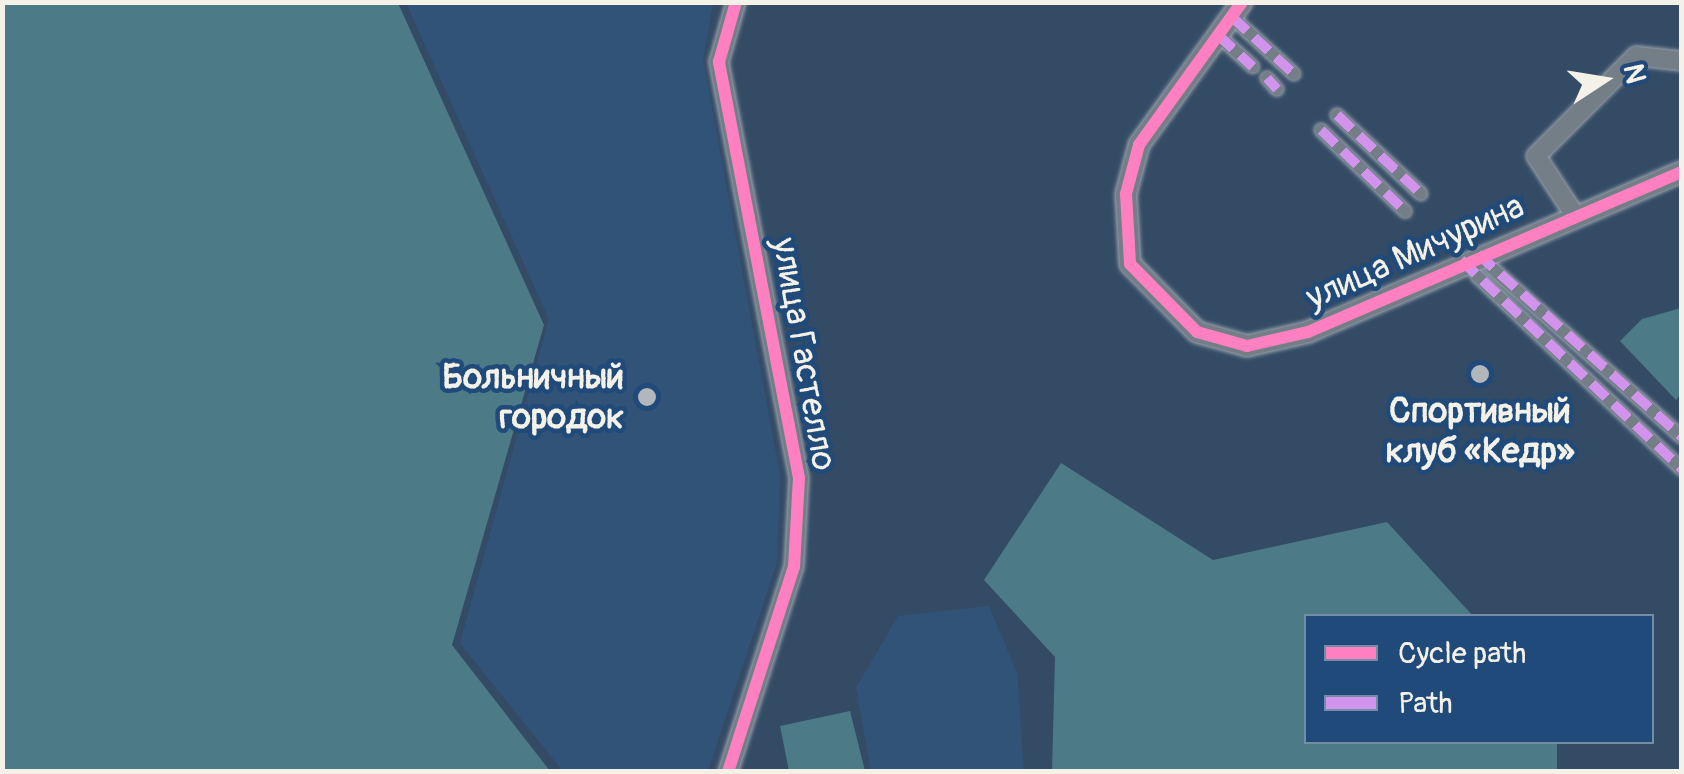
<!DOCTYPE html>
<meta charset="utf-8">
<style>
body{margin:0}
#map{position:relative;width:1684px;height:774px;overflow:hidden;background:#344b65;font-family:Pangolin,sans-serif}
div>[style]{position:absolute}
.built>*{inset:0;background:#325378}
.green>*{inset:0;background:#4c7a87}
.roads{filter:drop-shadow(0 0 2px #9ba5af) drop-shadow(0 0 2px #9ba5af)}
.pedestrian>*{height:12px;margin:-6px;padding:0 6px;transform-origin:6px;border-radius:6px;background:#737e87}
.minor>*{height:18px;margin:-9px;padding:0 9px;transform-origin:9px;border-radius:9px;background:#737e87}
.tertiary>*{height:20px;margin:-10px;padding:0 10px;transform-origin:10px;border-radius:10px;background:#737e87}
.quiet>*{height:10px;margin-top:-5px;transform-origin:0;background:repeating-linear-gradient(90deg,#d193ec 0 20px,transparent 0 30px)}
.cycleway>*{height:12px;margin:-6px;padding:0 6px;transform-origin:6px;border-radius:6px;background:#ff80c0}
.dots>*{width:28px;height:28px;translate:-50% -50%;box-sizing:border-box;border:5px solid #1f4a7a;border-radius:50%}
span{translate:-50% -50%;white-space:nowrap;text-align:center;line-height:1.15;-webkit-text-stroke:9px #1f4a7a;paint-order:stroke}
.street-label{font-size:35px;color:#f4f1e8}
.poi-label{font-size:35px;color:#f4f1e8;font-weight:700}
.right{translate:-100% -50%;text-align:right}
.frame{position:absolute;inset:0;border:5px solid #f4f1e8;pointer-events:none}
.legend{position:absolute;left:1304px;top:614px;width:350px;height:130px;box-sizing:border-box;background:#1f4a7a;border:2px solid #748da6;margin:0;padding:12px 18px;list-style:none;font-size:30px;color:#f4f1e8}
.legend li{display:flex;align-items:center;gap:20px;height:50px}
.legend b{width:50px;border:2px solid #748da6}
.north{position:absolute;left:1554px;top:30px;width:100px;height:100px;-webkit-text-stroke:8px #1f4a7a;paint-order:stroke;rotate:78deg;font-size:28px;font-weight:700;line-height:40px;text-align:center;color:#f4f1e8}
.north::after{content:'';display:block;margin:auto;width:35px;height:45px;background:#f4f1e8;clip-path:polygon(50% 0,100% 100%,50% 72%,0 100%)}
</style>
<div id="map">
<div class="built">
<div style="clip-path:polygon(406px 3px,713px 3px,703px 60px,780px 475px,777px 562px,708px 771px,563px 771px,460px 643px,549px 319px)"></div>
<div style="clip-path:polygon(989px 606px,1017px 673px,1024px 771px,871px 771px,856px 688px,898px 616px)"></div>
</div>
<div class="green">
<div style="clip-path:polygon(2px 3px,398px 3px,544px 325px,452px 645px,550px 771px,3px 771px)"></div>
<div style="clip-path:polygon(1681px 308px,1681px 394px,1676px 400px,1620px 341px,1642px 319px)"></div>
<div style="clip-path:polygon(1061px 463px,1213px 560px,1387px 522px,1473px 616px,1306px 616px,1306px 742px,1557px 742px,1557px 771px,1052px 771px,1055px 657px,984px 580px)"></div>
<div style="clip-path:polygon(850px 711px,865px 771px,789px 771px,780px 726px)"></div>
</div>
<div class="roads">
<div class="pedestrian">
<div style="left:1232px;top:17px;width:84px;rotate:42.6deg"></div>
<div style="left:1218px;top:35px;width:47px;rotate:42.4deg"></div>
<div style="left:1267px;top:78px;width:15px;rotate:48deg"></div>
<div style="left:1337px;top:115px;width:115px;rotate:43.2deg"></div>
<div style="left:1321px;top:130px;width:117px;rotate:44deg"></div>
<div style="left:1492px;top:268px;width:254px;rotate:41.7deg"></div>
<div style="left:1477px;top:276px;width:282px;rotate:43.3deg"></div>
</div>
<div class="minor">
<div style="left:1574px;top:214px;width:69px;rotate:-123.2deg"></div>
<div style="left:1536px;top:156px;width:141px;rotate:-45deg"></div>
<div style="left:1636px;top:56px;width:46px;rotate:6.2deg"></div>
<div style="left:728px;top:772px;width:215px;rotate:-72.2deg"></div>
<div style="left:794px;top:567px;width:89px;rotate:-86.8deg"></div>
<div style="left:799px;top:478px;width:424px;rotate:-100.9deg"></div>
<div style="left:719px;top:62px;width:62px;rotate:-74.2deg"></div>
</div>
<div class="tertiary">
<div style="left:1242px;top:2px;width:176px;rotate:125.8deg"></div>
<div style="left:1139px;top:145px;width:51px;rotate:104.9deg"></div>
<div style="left:1126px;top:194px;width:70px;rotate:86.7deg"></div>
<div style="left:1130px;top:264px;width:95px;rotate:45.4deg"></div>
<div style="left:1197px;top:332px;width:52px;rotate:15.6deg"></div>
<div style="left:1247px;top:346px;width:63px;rotate:-12.9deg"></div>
<div style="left:1308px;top:332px;width:407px;rotate:-23.2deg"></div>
</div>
</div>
<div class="quiet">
<div style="left:1232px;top:17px;width:84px;rotate:42.6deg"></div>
<div style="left:1218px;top:35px;width:47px;rotate:42.4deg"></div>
<div style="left:1267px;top:78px;width:15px;rotate:48deg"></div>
<div style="left:1337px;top:115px;width:115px;rotate:43.2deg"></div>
<div style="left:1321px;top:130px;width:117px;rotate:44deg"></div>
<div style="left:1478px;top:254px;width:274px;rotate:41.9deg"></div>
<div style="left:1461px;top:260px;width:304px;rotate:43.4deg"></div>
</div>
<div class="cycleway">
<div style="left:1242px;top:2px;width:176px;rotate:125.8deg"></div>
<div style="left:1139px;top:145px;width:51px;rotate:104.9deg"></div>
<div style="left:1126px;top:194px;width:70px;rotate:86.7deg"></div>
<div style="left:1130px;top:264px;width:95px;rotate:45.4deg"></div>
<div style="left:1197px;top:332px;width:52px;rotate:15.6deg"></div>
<div style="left:1247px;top:346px;width:63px;rotate:-12.9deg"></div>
<div style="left:1308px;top:332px;width:407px;rotate:-23.2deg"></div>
<div style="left:728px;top:772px;width:215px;rotate:-72.2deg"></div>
<div style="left:794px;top:567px;width:89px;rotate:-86.8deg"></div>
<div style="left:799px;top:478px;width:424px;rotate:-100.9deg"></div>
<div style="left:719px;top:62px;width:62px;rotate:-74.2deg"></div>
</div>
<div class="dots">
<div style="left:1480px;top:374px;background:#b1b7ba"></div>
<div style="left:647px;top:397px;background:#b1b7ba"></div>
</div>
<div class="street-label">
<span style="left:1415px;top:252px;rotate:-24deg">улица Мичурина</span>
<span style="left:804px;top:354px;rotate:80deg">улица Гастелло</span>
</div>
<div class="poi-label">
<span class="right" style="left:624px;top:397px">Больничный<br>городок</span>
<span style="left:1480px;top:431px">Спортивный<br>клуб «Кедр»</span>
</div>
<div class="frame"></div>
<ul class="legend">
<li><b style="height:12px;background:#ff80c0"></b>Cycle path</li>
<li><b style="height:12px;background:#d193ec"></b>Path</li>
</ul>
<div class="north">N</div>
</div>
